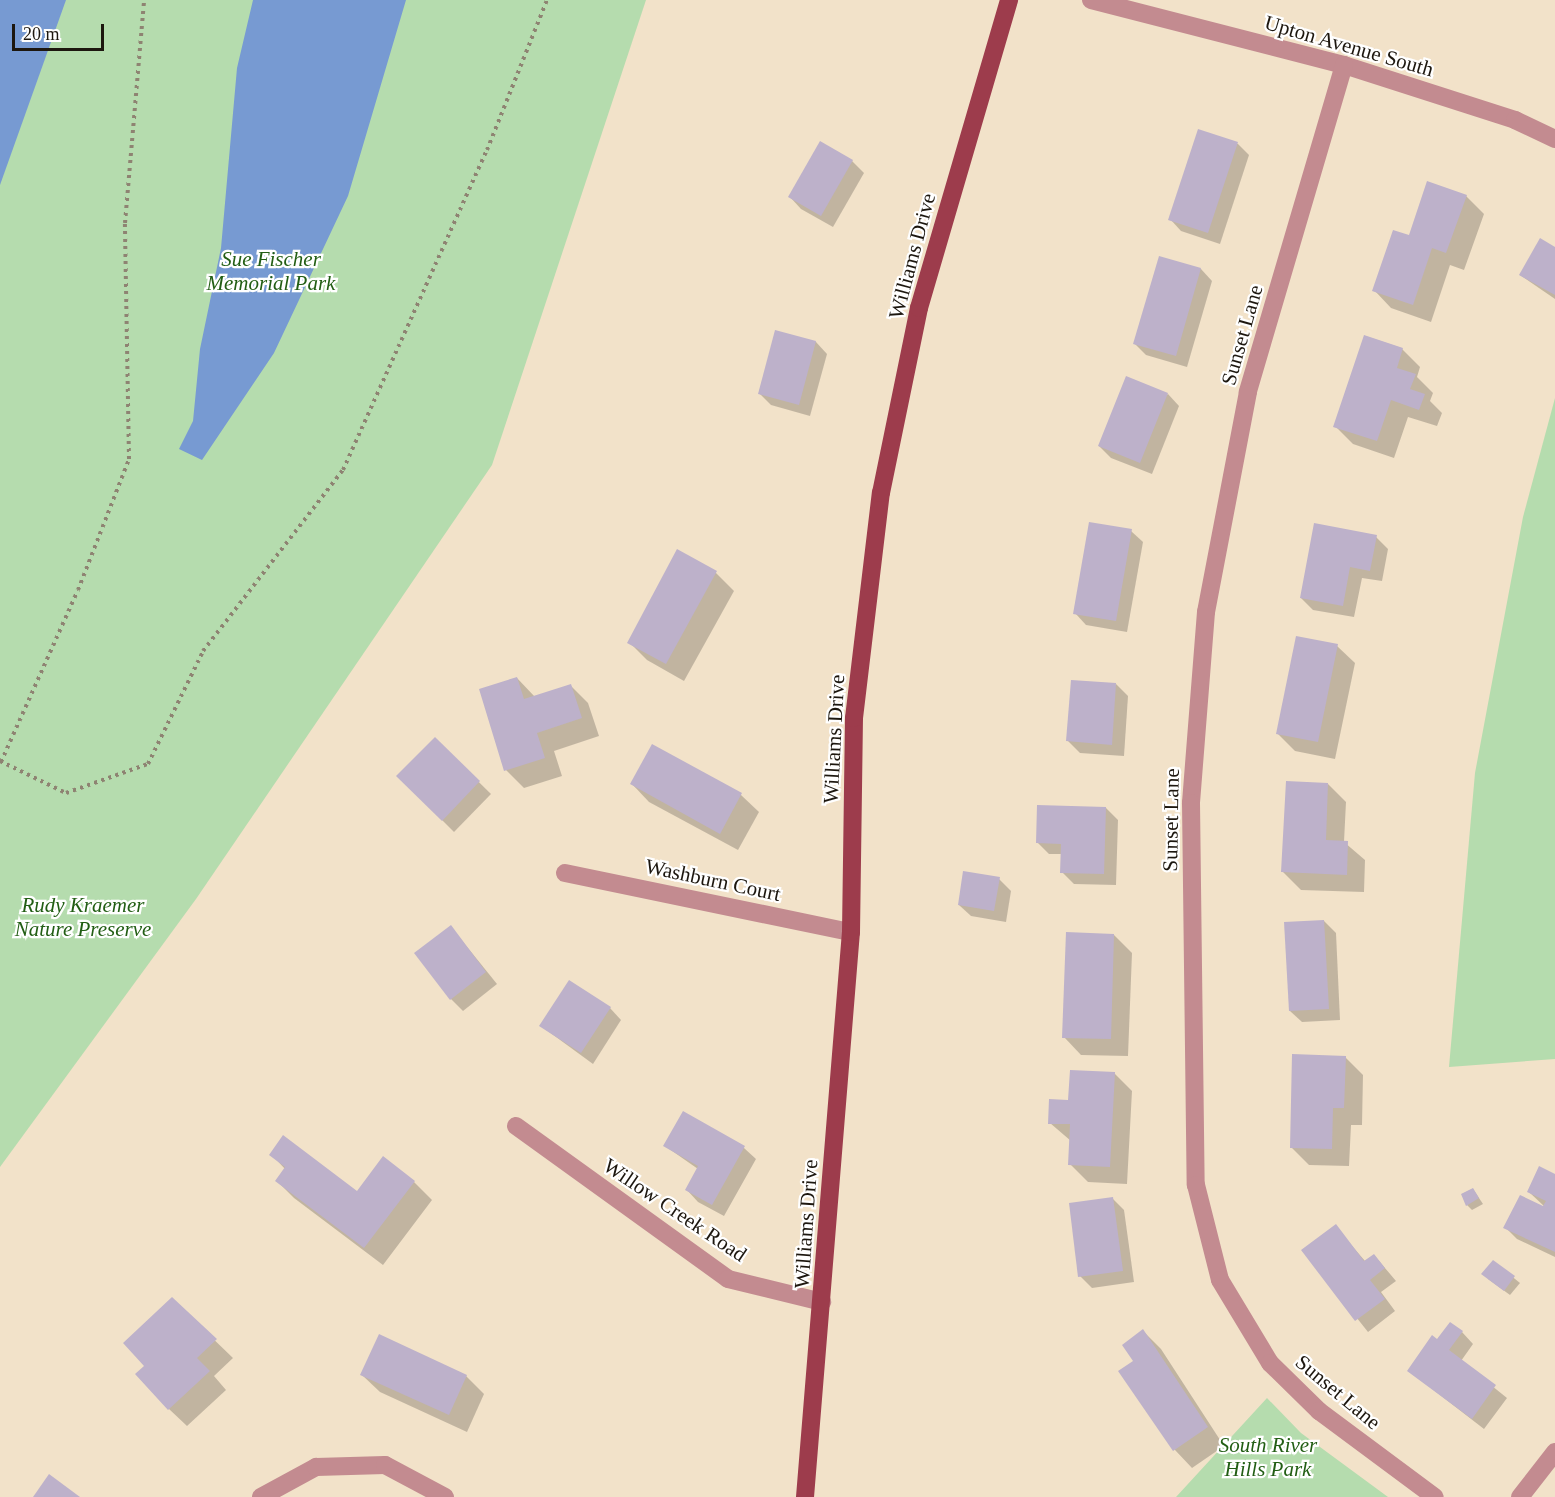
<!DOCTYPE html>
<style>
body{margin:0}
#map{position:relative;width:1555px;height:1497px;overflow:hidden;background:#f2e2c9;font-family:Georgia,serif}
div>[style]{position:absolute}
.green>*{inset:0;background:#b5dcae}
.water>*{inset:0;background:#779ad2}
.shadow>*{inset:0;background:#0003}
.building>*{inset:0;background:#bdb1ca}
.path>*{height:4px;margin-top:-2px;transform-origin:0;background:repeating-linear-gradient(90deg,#8e8372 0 3px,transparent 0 7.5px)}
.minor>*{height:18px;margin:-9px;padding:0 9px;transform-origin:9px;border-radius:9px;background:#c38b90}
.major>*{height:18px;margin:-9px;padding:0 9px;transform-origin:9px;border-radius:9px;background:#9d3c4c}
span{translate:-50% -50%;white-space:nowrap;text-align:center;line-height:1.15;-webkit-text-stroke:4.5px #fff;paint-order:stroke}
.street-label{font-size:21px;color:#1d170f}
.park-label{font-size:21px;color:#225e14;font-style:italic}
.scale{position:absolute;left:12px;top:24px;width:92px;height:27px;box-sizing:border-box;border:3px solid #1d170f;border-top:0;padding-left:8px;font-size:18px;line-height:21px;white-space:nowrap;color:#1d170f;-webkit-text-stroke:4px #fff;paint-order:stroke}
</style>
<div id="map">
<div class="green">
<div style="clip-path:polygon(0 0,646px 0,492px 465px,196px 899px,0 1167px)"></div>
<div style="clip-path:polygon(1555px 398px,1555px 1059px,1449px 1067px,1475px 773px,1523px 517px)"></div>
<div style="clip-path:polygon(1267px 1398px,1301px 1433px,1388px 1497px,1176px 1497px)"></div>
</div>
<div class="water">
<div style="clip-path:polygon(0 0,66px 0,0 185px)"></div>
<div style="clip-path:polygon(253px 0,406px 0,348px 196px,274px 353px,202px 460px,179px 449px,193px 421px,200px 349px,221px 248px,237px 68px)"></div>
</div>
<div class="shadow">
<div style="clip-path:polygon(1199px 131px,1238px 144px,1249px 155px,1220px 244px,1181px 231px,1170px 219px)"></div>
<div style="clip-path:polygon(852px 161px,864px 173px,833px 227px,801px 209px,790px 197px)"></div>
<div style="clip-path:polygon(1466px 196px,1484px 214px,1464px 270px,1450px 265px,1431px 322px,1391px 308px,1374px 290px,1410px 237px)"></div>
<div style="clip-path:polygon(1555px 249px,1555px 299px,1520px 275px)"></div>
<div style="clip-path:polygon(1160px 258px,1201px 269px,1212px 281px,1187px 367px,1146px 355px,1134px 343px)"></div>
<div style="clip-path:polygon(776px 332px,816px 342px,827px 354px,810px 416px,771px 405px,759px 393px)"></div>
<div style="clip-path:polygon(1402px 349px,1420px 367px,1417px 377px,1433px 393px,1430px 401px,1442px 413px,1437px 426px,1408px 417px,1394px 458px,1353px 444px,1335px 426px)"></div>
<div style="clip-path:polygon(1168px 394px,1179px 406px,1152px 474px,1111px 458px,1099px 446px)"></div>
<div style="clip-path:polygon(1131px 531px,1143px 542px,1127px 632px,1086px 625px,1075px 613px)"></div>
<div style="clip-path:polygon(1376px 537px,1388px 549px,1382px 581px,1362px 578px,1354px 617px,1313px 610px,1301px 598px)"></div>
<div style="clip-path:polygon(677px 551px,716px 573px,734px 591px,684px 681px,647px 660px,629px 642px)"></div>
<div style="clip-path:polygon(1337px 646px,1355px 663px,1335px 759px,1295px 751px,1277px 733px)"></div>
<div style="clip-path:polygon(517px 678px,535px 697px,570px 685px,588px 703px,599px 736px,554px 751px,562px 776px,524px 788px,506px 770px)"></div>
<div style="clip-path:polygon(1116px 684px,1128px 696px,1124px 756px,1080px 753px,1068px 741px)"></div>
<div style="clip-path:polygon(435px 739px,491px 794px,454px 832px,398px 776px)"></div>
<div style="clip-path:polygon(653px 746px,741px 795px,759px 812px,738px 850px,649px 802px,632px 784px)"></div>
<div style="clip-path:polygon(1328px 784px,1346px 802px,1344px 842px,1365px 860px,1364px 892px,1301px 890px,1283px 872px)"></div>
<div style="clip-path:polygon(1106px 808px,1118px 820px,1116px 885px,1074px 884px,1062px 872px,1062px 854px,1049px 854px,1037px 842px)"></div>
<div style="clip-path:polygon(999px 879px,1011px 891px,1006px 922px,971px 916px,959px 905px)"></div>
<div style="clip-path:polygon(1324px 921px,1336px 933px,1340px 1020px,1302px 1022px,1290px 1011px)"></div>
<div style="clip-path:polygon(451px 927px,497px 984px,463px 1011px,451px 999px)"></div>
<div style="clip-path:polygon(1114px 935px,1132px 953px,1128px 1056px,1081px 1055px,1064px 1037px)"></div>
<div style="clip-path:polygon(610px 1008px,621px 1020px,593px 1064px,541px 1026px)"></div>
<div style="clip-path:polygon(1345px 1057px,1363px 1075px,1362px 1125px,1351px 1125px,1349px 1166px,1309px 1165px,1291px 1147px)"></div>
<div style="clip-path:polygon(1114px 1073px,1132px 1091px,1127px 1184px,1088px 1182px,1070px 1164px,1071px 1141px,1050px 1123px,1070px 1102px)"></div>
<div style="clip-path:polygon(683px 1114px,744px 1148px,756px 1159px,724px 1216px,698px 1202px,687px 1190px,698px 1169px,665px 1146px)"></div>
<div style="clip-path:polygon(271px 1154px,357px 1193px,414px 1182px,432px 1200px,383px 1265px,294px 1198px,277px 1181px,285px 1169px)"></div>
<div style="clip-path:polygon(1555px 1176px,1555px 1257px,1517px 1239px,1505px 1227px,1546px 1208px,1529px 1192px)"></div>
<div style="clip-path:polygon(1473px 1189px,1483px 1204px,1472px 1210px,1467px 1205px)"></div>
<div style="clip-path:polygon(1112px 1198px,1124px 1210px,1134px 1282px,1092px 1288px,1080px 1276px)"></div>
<div style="clip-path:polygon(1335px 1226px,1365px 1261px,1374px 1255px,1396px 1281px,1381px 1292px,1395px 1311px,1368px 1332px,1303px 1250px)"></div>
<div style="clip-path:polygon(1494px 1262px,1520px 1283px,1510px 1295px,1488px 1279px)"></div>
<div style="clip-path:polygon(172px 1299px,233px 1358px,214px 1376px,226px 1390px,187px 1426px,169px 1409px,146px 1366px)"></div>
<div style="clip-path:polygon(1143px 1331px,1161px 1349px,1224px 1446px,1192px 1468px,1175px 1450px,1120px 1372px,1135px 1361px)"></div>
<div style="clip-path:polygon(1462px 1332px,1473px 1344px,1461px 1361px,1507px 1398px,1484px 1429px,1409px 1371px,1437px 1341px)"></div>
<div style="clip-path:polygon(362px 1375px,466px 1376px,484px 1394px,467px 1432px,380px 1392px)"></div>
</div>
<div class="building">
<div style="clip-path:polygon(1198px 129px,1238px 142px,1208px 233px,1168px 220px)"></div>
<div style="clip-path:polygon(820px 141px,853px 160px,821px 216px,788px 197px)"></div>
<div style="clip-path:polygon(1427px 181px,1467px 195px,1446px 253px,1432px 248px,1413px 305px,1372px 291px,1393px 230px,1409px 235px)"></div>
<div style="clip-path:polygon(1540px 238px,1555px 247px,1555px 295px,1519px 275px)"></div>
<div style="clip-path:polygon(1159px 256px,1201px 268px,1176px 356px,1133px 344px)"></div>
<div style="clip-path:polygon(775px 330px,816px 341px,799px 405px,758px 394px)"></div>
<div style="clip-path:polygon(1364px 335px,1403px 348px,1397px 368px,1416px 374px,1410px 389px,1425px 394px,1419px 410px,1391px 400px,1377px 441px,1333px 427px)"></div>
<div style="clip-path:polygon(1126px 376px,1168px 393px,1140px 463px,1098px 446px)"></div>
<div style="clip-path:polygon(1089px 522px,1132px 529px,1116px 621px,1073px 614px)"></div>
<div style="clip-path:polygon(1314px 523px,1377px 535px,1370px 571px,1350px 567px,1343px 606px,1300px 598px)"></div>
<div style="clip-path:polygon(677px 549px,717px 571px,666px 664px,627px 643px)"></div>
<div style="clip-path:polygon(1296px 636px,1338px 644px,1318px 742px,1276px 734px)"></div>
<div style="clip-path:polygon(517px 677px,524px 699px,571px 684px,582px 718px,537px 733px,545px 758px,504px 771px,479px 689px)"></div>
<div style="clip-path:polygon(1071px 680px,1116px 683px,1112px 745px,1066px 741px)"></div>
<div style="clip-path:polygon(435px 737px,480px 781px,442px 821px,396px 776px)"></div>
<div style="clip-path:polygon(652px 744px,742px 793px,720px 834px,630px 784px)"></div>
<div style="clip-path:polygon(1286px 781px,1328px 783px,1326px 840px,1348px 841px,1347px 875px,1281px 872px)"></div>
<div style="clip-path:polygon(1037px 805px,1106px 807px,1104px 874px,1060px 873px,1061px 844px,1036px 843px)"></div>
<div style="clip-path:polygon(963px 871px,1000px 877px,994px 911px,958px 905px)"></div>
<div style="clip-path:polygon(1324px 920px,1329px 1009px,1289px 1011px,1284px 922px)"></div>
<div style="clip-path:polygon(451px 925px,486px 972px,450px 1000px,414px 953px)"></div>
<div style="clip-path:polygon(1066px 932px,1114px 934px,1111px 1039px,1062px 1038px)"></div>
<div style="clip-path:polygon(569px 980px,611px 1007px,581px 1053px,539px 1026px)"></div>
<div style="clip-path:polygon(1292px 1054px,1346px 1056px,1344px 1108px,1333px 1108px,1332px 1149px,1290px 1148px)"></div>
<div style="clip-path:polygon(1070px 1070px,1115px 1072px,1110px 1167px,1068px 1165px,1070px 1124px,1048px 1124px,1049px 1099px,1068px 1100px)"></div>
<div style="clip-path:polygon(683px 1111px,745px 1146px,712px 1205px,685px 1190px,698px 1166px,663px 1146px)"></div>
<div style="clip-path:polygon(283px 1135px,357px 1191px,383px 1156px,415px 1181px,364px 1248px,275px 1181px,285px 1167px,269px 1155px)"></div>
<div style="clip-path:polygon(1539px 1166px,1555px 1174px,1555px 1252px,1503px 1228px,1520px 1195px,1543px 1206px,1546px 1201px,1527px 1192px)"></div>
<div style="clip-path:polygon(1473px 1188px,1479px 1198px,1466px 1206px,1461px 1194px)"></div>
<div style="clip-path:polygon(1113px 1197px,1123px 1271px,1078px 1277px,1069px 1203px)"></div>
<div style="clip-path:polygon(1336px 1224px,1364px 1261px,1374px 1254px,1385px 1268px,1370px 1280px,1385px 1299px,1355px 1321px,1301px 1250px)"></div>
<div style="clip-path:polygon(1493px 1260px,1515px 1276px,1504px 1291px,1481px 1274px)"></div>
<div style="clip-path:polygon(172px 1297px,217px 1339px,197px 1358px,210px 1371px,168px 1410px,135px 1374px,144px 1366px,123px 1343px)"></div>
<div style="clip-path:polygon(1450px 1322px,1463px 1331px,1449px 1350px,1496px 1385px,1472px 1419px,1407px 1371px,1432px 1335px,1437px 1339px)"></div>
<div style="clip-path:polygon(1143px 1329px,1208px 1427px,1173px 1451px,1118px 1371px,1133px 1361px,1122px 1345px)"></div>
<div style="clip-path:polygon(379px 1334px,467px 1375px,449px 1415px,360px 1375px)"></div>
<div style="clip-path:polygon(49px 1474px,80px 1497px,33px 1497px)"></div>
</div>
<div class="path">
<div style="left:0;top:761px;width:73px;rotate:25.9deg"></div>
<div style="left:66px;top:793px;width:87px;rotate:-19.5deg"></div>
<div style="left:148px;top:764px;width:126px;rotate:-64deg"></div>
<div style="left:203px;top:651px;width:229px;rotate:-52.3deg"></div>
<div style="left:343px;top:470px;width:351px;rotate:-65.8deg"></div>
<div style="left:487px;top:150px;width:162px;rotate:-68.2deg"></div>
<div style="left:1px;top:762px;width:188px;rotate:-65.9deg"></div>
<div style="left:78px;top:590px;width:141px;rotate:-68.7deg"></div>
<div style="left:129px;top:459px;width:236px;rotate:-91deg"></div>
<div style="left:125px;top:223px;width:224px;rotate:-85.1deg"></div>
</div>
<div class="minor">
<div style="left:1091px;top:0;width:261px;rotate:14.4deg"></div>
<div style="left:1344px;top:65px;width:180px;rotate:17.8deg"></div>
<div style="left:1515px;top:120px;width:44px;rotate:25.4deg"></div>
<div style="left:1344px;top:65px;width:341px;rotate:106.4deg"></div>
<div style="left:1248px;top:392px;width:224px;rotate:100.8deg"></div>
<div style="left:1206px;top:612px;width:192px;rotate:94.5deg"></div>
<div style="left:1191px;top:803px;width:382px;rotate:89.3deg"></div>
<div style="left:1196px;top:1185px;width:98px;rotate:75.8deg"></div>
<div style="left:1220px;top:1280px;width:97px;rotate:58.9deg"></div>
<div style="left:1270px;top:1363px;width:69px;rotate:44.4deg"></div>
<div style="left:1319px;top:1411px;width:144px;rotate:36.6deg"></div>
<div style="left:565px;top:873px;width:292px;rotate:11.7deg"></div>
<div style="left:516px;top:1126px;width:261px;rotate:35.8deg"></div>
<div style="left:728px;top:1279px;width:97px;rotate:13.7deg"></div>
<div style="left:261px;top:1497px;width:63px;rotate:-28.6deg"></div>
<div style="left:316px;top:1467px;width:69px;rotate:-1.7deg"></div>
<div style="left:385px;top:1465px;width:68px;rotate:28.1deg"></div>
<div style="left:1520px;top:1497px;width:57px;rotate:-52.1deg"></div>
</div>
<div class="major">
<div style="left:805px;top:1497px;width:567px;rotate:-85.35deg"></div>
<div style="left:851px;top:932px;width:214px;rotate:-89.2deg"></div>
<div style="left:854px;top:718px;width:227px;rotate:-83.2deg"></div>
<div style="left:881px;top:493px;width:189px;rotate:-78.4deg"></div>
<div style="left:919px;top:308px;width:321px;rotate:-73.7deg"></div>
</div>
<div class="street-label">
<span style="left:1349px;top:46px;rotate:16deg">Upton Avenue South</span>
<span style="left:912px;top:256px;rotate:-75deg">Williams Drive</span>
<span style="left:1242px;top:335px;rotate:-74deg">Sunset Lane</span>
<span style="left:834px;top:739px;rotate:-87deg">Williams Drive</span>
<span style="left:1171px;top:820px;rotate:-89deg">Sunset Lane</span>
<span style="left:713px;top:880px;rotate:12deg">Washburn Court</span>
<span style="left:675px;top:1210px;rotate:34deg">Willow Creek Road</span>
<span style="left:806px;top:1224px;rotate:-86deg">Williams Drive</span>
<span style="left:1338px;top:1392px;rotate:40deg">Sunset Lane</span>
</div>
<div class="park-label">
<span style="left:271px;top:271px">Sue Fischer<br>Memorial Park</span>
<span style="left:83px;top:917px">Rudy Kraemer<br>Nature Preserve</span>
<span style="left:1268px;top:1457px">South River<br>Hills Park</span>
</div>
<div class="scale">20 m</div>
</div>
